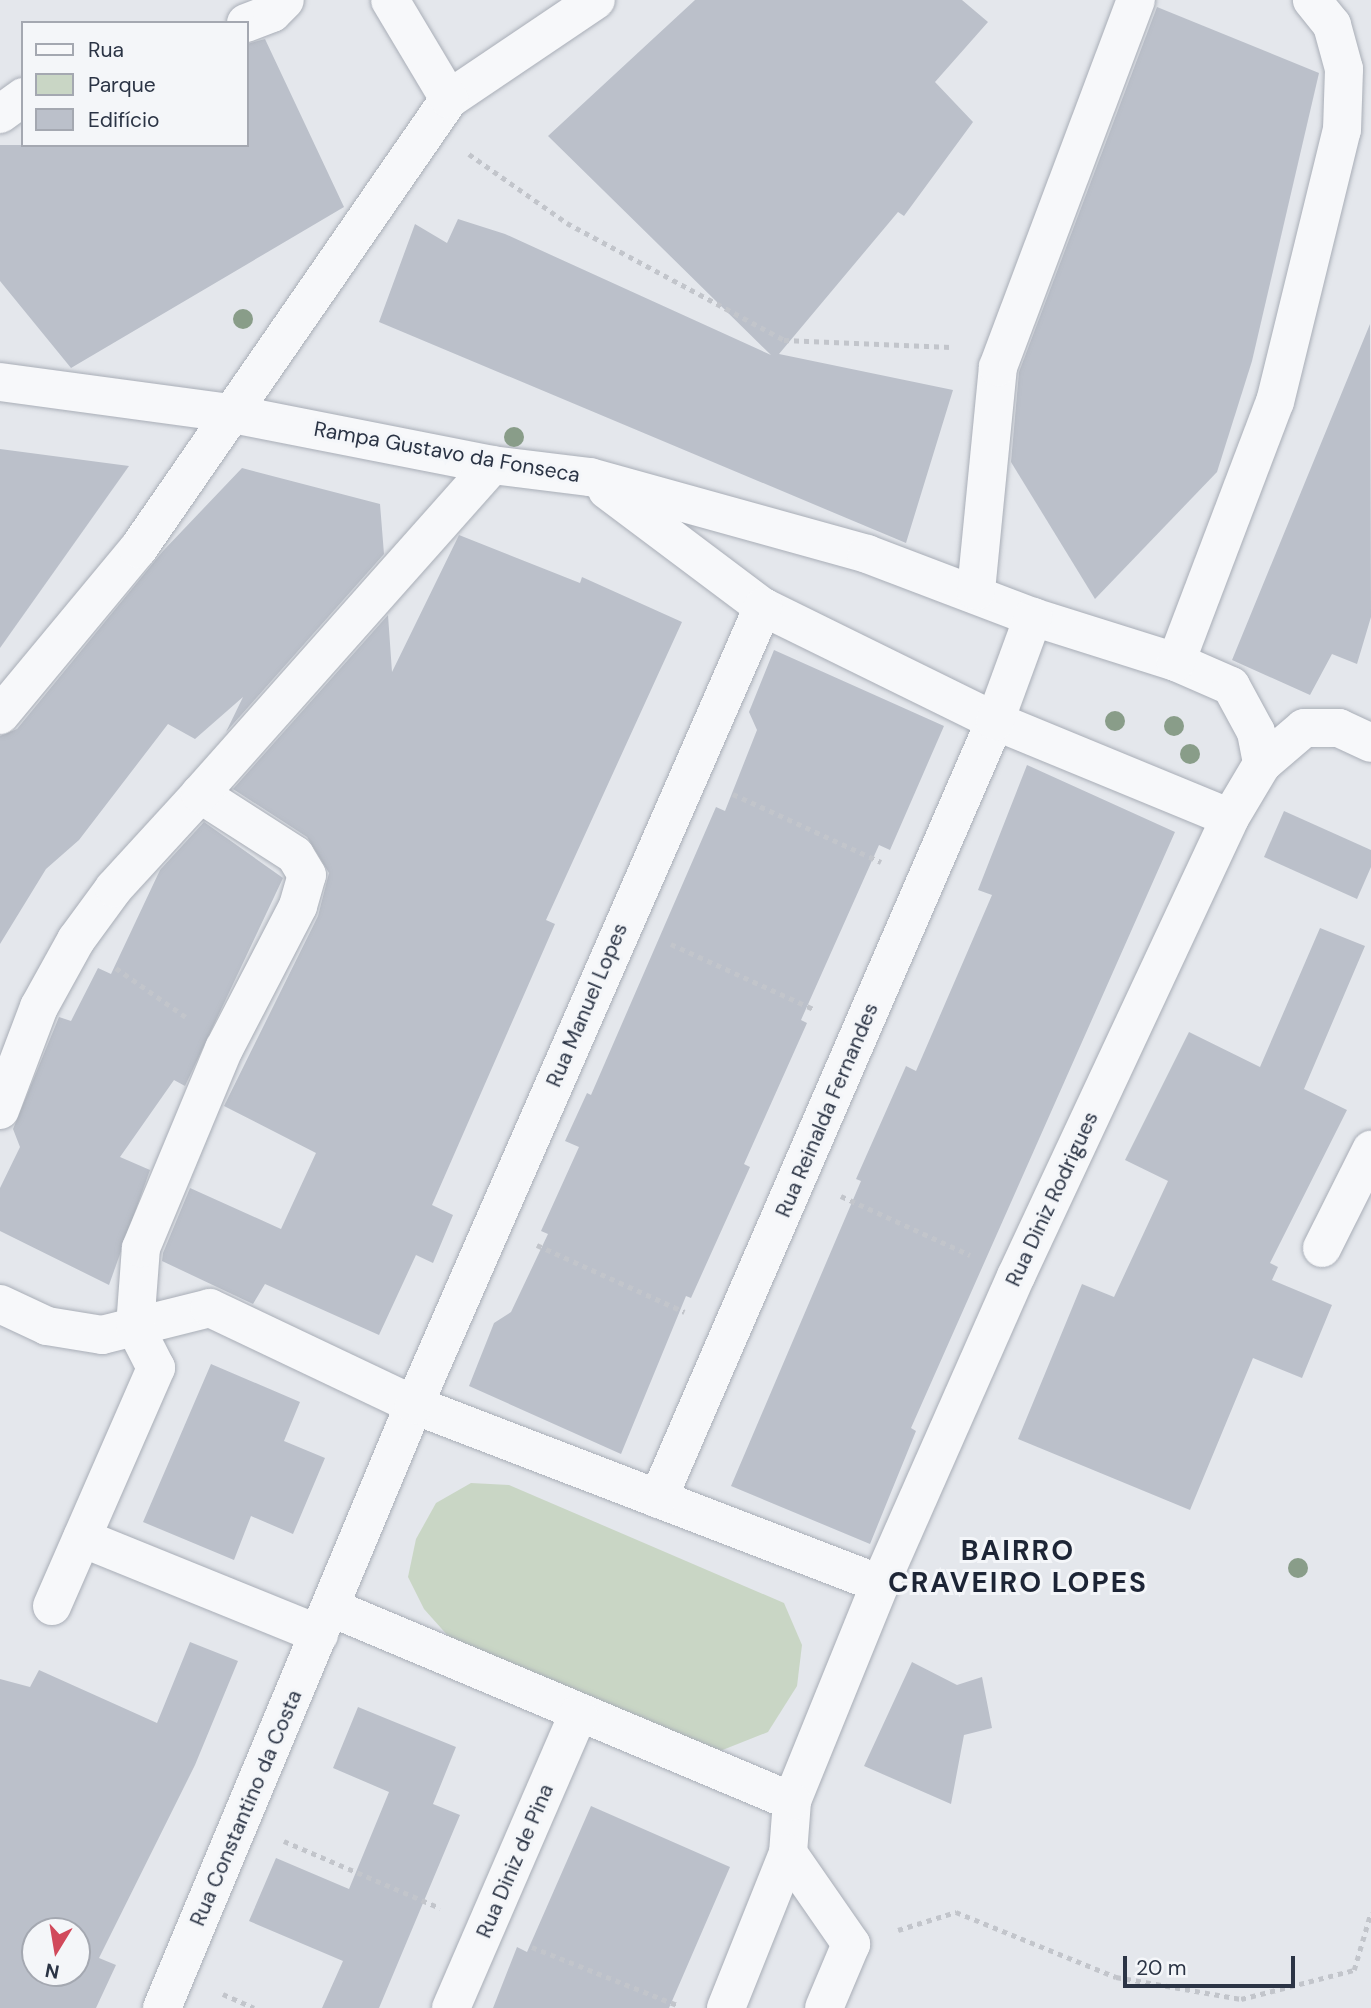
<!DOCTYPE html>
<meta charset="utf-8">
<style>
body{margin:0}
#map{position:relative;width:1371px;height:2008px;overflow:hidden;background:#e4e7ec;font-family:"DM Sans",sans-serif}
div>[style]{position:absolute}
.green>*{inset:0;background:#c9d6c5}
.building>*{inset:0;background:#bbc0ca}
.path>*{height:4.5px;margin-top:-2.25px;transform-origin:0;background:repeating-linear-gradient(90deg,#c2c5cb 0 5px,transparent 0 10px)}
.roads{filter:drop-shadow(0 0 2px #a9aeb7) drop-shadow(0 0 2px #a9aeb7)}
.minor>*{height:38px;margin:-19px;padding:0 19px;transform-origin:19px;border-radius:19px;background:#f7f8fa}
.trees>*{width:20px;height:20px;margin:-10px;border-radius:50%;background:#899d89}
span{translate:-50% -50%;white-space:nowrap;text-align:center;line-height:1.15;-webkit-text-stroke:6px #f4f6f9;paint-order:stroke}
.street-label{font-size:21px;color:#2b3445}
.district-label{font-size:28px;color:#1d2536;font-weight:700;letter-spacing:2px}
.legend{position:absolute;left:21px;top:21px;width:228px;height:126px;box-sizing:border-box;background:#f4f6f9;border:2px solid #a4a8b1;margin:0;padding:9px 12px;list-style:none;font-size:21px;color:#2b3445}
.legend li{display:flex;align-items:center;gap:14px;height:35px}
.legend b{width:35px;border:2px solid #a4a8b1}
.north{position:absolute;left:21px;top:1917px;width:70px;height:70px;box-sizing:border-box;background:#f4f6f9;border:2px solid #a4a8b1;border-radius:50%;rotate:191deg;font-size:19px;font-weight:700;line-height:28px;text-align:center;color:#2b3445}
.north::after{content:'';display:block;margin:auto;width:24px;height:32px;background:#d1495b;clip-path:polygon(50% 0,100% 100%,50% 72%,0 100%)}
.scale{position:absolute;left:1123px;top:1956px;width:172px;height:32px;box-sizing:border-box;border:4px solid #2b3445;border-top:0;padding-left:9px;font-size:21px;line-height:24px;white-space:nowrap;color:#2b3445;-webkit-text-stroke:5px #f4f6f9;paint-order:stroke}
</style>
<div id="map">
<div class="green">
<div style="clip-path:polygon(471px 1483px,509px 1485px,784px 1603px,802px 1645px,797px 1686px,768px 1732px,720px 1751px,449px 1637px,424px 1609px,408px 1577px,416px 1539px,436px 1503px)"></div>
</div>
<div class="building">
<div style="clip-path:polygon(695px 0,962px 0,988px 22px,935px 82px,973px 122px,904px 216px,898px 212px,779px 354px,953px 390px,906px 543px,379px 322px,415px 224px,447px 243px,458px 219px,505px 234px,771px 355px,548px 136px)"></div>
<div style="clip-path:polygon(1157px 7px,1319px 73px,1252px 361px,1217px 472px,1095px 599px,1011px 462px,1019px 372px)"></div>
<div style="clip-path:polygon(265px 39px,344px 207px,71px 368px,0 281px,0 145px,247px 145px,247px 44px)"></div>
<div style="clip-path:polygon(1370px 324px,1371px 617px,1357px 664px,1332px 654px,1310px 695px,1232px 660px)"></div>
<div style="clip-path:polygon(0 449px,129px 466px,0 648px)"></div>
<div style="clip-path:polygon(242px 468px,380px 504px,384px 554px,226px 732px,243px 697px,195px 739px,168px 724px,79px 840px,46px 869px,0 944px,0 736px,17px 729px,163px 551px)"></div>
<div style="clip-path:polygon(459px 535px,580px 583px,582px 577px,682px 622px,546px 920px,555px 924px,432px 1205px,453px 1215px,433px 1263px,416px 1255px,379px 1335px,265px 1284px,253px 1304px,162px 1261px,163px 1253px,190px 1188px,281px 1229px,316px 1153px,224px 1106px,318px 916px,329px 873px,307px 837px,233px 789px,388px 615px,392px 672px)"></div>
<div style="clip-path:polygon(774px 650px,944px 726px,890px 850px,879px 845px,801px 1020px,807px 1023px,744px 1164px,750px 1167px,691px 1298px,686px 1296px,621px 1454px,469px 1386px,494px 1323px,511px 1312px,548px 1234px,541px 1231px,579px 1147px,565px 1141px,587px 1093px,591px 1095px,716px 807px,725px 811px,757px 730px,749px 712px)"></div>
<div style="clip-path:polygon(1027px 765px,1175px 832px,911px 1428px,916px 1431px,870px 1544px,731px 1486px,861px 1181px,856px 1179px,906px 1066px,916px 1071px,992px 895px,978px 890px)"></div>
<div style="clip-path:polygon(1284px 811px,1371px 850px,1371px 867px,1357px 899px,1264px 857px)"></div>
<div style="clip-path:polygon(204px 822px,283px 878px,185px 1086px,174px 1080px,120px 1157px,150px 1170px,109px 1285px,0 1231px,0 1188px,20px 1147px,13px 1129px,59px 1017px,71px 1021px,98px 968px,111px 974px,160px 870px)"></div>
<div style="clip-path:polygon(1320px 928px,1365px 946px,1304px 1089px,1347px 1110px,1270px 1263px,1278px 1267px,1272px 1280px,1332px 1305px,1302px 1378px,1253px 1358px,1190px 1510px,1018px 1439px,1082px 1284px,1114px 1297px,1168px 1181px,1125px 1160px,1189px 1032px,1260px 1067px)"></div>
<div style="clip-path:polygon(211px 1364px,300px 1402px,284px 1441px,325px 1458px,293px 1534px,251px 1516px,234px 1560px,143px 1522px)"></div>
<div style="clip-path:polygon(evenodd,190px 1642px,238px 1661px,195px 1765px,99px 1958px,116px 1965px,96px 2008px,0 2008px,0 1679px,30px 1687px,39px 1670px,157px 1723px,190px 1642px,35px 1931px,77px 1931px,77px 1973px,35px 1973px,35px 1931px)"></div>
<div style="clip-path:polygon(912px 1662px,957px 1685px,982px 1677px,992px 1728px,964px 1735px,951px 1804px,864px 1766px)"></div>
<div style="clip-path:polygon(358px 1707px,456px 1747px,433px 1804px,460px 1815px,379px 2008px,322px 2008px,343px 1961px,249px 1921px,276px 1858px,349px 1889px,389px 1792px,333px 1768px)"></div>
<div style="clip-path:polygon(591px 1806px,730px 1867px,669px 2008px,493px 2008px,517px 1947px,527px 1952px)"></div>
</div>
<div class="path">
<div style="left:469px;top:154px;width:120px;rotate:35.1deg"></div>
<div style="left:567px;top:223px;width:247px;rotate:28.3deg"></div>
<div style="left:784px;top:340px;width:167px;rotate:2.4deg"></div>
<div style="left:733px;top:794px;width:163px;rotate:24.7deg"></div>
<div style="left:671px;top:944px;width:159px;rotate:24.5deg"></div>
<div style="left:116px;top:968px;width:85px;rotate:35deg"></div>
<div style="left:841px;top:1196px;width:142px;rotate:24.6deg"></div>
<div style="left:537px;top:1245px;width:162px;rotate:24.4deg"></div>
<div style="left:284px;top:1841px;width:170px;rotate:23.2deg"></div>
<div style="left:898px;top:1930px;width:61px;rotate:-17.2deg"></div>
<div style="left:956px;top:1912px;width:173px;rotate:22.1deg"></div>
<div style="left:1116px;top:1977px;width:127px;rotate:10deg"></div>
<div style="left:1241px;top:1999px;width:117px;rotate:-14.4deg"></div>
<div style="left:1354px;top:1970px;width:60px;rotate:-73.7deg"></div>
<div style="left:532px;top:1947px;width:156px;rotate:21.8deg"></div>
<div style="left:223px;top:1994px;width:34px;rotate:24deg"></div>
</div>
<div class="roads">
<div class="minor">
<div style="left:246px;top:23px;width:28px;rotate:-21deg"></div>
<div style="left:272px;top:13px;width:18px;rotate:-45deg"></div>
<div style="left:449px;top:99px;width:177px;rotate:-34deg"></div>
<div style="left:0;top:114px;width:29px;rotate:-36deg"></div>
<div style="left:0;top:382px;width:230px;rotate:7.7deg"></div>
<div style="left:228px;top:413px;width:269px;rotate:11.1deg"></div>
<div style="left:492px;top:465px;width:99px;rotate:7deg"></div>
<div style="left:590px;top:477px;width:288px;rotate:15.5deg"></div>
<div style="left:867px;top:554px;width:178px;rotate:20.8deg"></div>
<div style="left:1033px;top:617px;width:150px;rotate:17.5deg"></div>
<div style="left:1176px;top:662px;width:60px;rotate:23.6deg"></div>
<div style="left:1231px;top:686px;width:52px;rotate:61.5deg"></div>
<div style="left:1256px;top:732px;width:33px;rotate:79deg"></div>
<div style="left:1262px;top:764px;width:63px;rotate:120.7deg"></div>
<div style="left:1230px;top:818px;width:506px;rotate:115.04deg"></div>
<div style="left:1016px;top:1276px;width:337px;rotate:113.8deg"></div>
<div style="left:880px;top:1584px;width:234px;rotate:112.1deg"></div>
<div style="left:792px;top:1801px;width:52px;rotate:94.4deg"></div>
<div style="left:788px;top:1853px;width:167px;rotate:111.8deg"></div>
<div style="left:607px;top:490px;width:195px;rotate:36.9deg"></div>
<div style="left:763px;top:607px;width:258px;rotate:26.2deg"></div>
<div style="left:995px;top:721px;width:254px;rotate:22.4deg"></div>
<div style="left:976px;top:591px;width:225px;rotate:-84.4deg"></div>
<div style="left:998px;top:367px;width:392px;rotate:-69.4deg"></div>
<div style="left:1176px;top:662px;width:278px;rotate:-69.2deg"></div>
<div style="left:1275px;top:402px;width:280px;rotate:-76.2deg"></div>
<div style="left:1342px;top:130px;width:61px;rotate:-88.1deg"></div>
<div style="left:1344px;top:69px;width:46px;rotate:-105.3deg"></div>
<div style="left:1332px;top:25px;width:32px;rotate:-129deg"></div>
<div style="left:0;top:715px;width:216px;rotate:-50.3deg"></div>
<div style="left:138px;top:549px;width:547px;rotate:-55.35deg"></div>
<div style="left:449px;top:99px;width:115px;rotate:-120.8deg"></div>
<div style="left:1262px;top:764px;width:55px;rotate:-40.6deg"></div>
<div style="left:1304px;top:728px;width:35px"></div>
<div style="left:1339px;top:728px;width:35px;rotate:25deg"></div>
<div style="left:0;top:1110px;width:110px;rotate:-69.3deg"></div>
<div style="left:39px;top:1007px;width:77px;rotate:-61.1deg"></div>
<div style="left:76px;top:940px;width:64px;rotate:-53.8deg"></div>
<div style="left:114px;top:888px;width:127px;rotate:-47.5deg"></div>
<div style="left:1322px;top:1248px;width:110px;rotate:-63.4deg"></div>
<div style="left:0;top:1304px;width:52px;rotate:25.1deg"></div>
<div style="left:47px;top:1326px;width:56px;rotate:9.3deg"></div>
<div style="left:102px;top:1335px;width:111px;rotate:-14deg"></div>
<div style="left:210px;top:1308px;width:226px;rotate:25.4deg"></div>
<div style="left:414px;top:1405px;width:499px;rotate:21deg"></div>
<div style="left:658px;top:1499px;width:848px;rotate:-66.58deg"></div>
<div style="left:995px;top:721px;width:111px;rotate:-69.9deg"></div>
<div style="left:82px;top:1538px;width:256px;rotate:22.1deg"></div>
<div style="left:52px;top:1606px;width:260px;rotate:-66.4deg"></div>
<div style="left:156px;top:1368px;width:46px;rotate:-117.1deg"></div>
<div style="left:135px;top:1327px;width:79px;rotate:-85.7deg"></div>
<div style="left:141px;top:1248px;width:216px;rotate:-67.4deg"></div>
<div style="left:224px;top:1049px;width:161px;rotate:-62.6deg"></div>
<div style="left:298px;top:906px;width:32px;rotate:-74deg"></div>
<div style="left:307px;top:875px;width:23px;rotate:-121deg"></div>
<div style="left:295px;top:855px;width:113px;rotate:-147.3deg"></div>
<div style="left:200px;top:794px;width:440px;rotate:-48.4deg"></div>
<div style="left:332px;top:1608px;width:499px;rotate:22.8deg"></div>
<div style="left:788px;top:1853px;width:111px;rotate:55.3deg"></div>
<div style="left:851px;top:1944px;width:69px;rotate:112.9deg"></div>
<div style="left:162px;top:2008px;width:654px;rotate:-67.32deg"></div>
<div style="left:414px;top:1405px;width:871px;rotate:-66.38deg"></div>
<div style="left:451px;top:2008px;width:320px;rotate:-66.6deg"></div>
</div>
</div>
<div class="trees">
<div style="left:243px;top:319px"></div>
<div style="left:514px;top:437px"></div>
<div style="left:1115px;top:721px"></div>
<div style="left:1174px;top:726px"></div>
<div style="left:1190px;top:754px"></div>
<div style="left:1298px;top:1568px"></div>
</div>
<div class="street-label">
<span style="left:447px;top:452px;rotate:10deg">Rampa Gustavo da Fonseca</span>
<span style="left:587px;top:1005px;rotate:-67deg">Rua Manuel Lopes</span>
<span style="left:827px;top:1110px;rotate:-67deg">Rua Reinalda Fernandes</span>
<span style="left:1052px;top:1199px;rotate:-65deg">Rua Diniz Rodrigues</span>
<span style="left:246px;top:1808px;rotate:-67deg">Rua Constantino da Costa</span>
<span style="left:515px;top:1861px;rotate:-67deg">Rua Diniz de Pina</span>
</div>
<div class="district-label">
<span style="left:1018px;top:1567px">BAIRRO<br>CRAVEIRO LOPES</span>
</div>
<ul class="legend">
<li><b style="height:9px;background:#f7f8fa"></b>Rua</li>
<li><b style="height:19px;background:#c9d6c5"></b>Parque</li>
<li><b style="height:19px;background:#bbc0ca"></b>Edifício</li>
</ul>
<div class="north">N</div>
<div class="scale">20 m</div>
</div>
